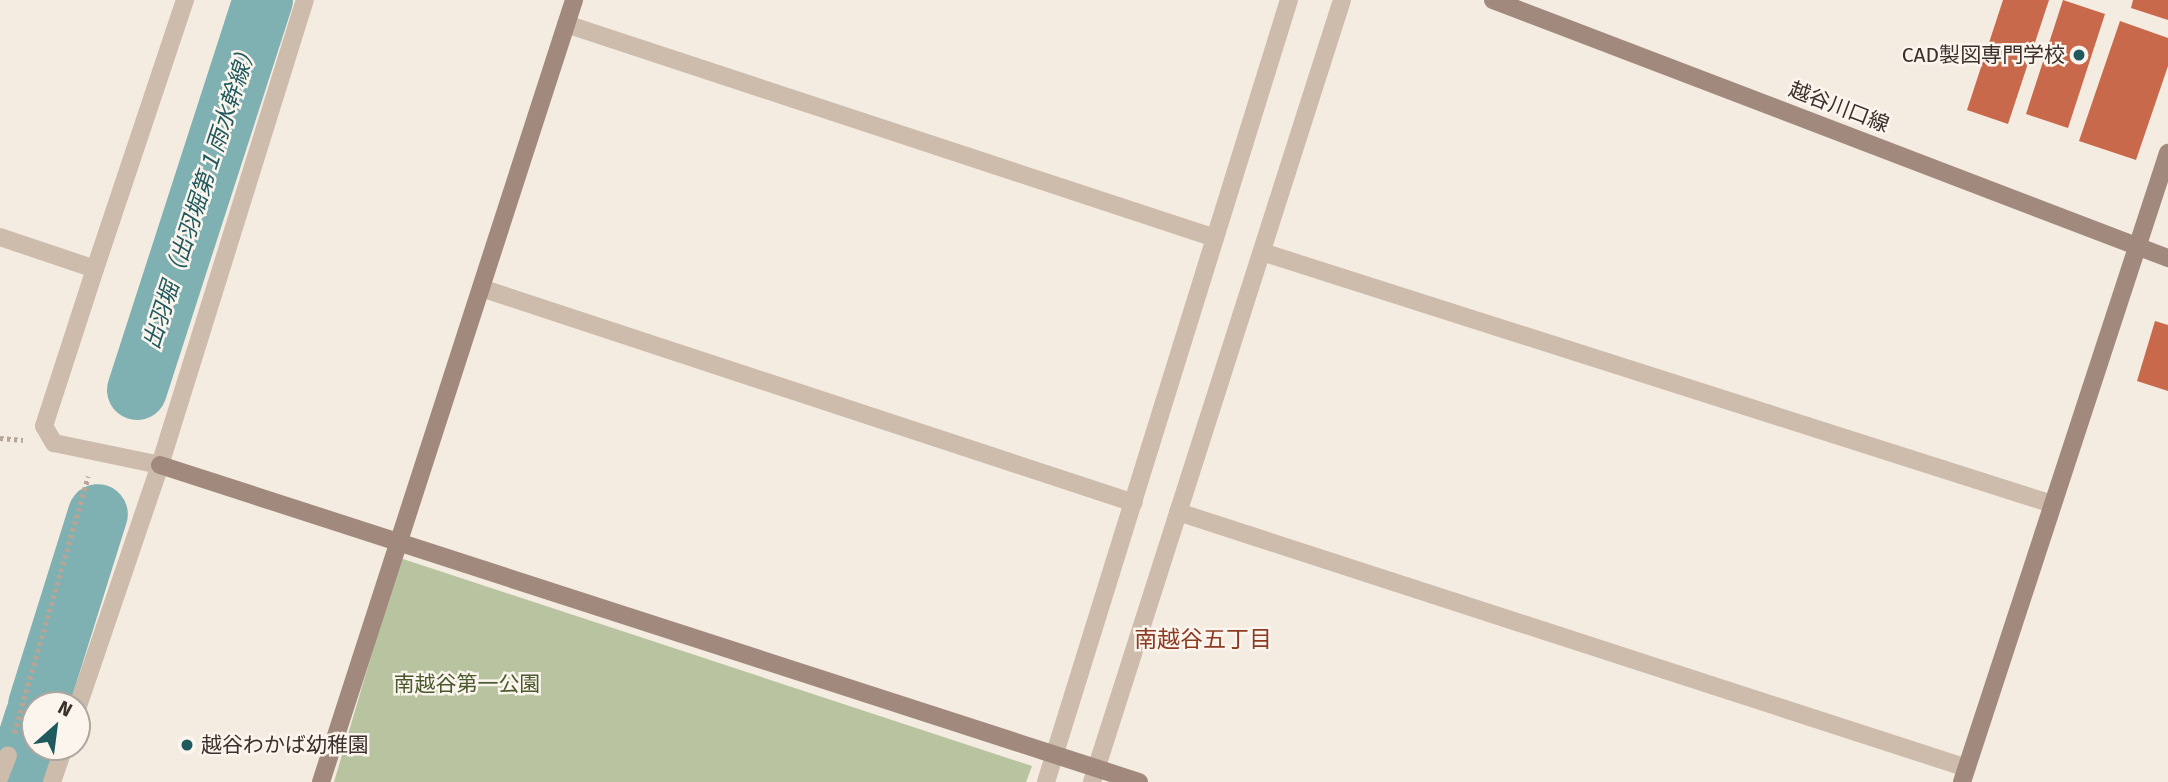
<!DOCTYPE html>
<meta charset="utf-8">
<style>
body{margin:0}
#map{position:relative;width:2168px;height:782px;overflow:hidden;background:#f4ebe1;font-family:"Fira Sans","Noto Sans JP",sans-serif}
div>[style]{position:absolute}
.green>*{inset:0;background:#b8c4a0}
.river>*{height:60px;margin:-30px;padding:0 30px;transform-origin:30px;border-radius:30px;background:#7fb0b2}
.building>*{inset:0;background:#c8694b}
.path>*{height:4.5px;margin-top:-2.25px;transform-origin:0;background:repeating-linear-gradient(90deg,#b9a596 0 3.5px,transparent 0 7px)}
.street>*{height:18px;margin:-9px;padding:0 9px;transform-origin:9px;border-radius:9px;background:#cdbbac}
.secondary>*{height:18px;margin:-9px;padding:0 9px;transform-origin:9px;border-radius:9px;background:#a18a7d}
.dots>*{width:19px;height:19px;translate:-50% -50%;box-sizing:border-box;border:4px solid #fbf5ee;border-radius:50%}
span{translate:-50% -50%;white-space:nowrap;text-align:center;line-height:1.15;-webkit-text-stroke:5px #fbf5ee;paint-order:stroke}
.poi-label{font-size:21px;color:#3b302b}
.right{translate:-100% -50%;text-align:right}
.left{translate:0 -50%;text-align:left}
.street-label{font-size:21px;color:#3b302b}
.park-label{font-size:21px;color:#4a5a2e}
.water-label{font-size:23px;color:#1f5a5e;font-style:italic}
.neighbourhood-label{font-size:23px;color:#8c3b22}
.north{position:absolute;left:21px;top:691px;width:70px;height:70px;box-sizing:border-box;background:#fbf5ee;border:2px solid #aea6a0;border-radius:50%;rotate:28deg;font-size:19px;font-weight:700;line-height:28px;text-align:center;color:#3b302b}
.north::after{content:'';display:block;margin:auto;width:24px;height:32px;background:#1f5a5e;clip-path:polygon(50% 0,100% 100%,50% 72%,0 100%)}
</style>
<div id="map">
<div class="green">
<div style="clip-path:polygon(400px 558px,1032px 766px,1026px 782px,334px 782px)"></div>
</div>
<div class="river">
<div style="left:137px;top:390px;width:410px;rotate:-72.1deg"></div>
<div style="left:38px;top:705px;width:200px;rotate:-72.6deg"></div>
<div style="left:14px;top:782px;width:69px;rotate:-72.3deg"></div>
</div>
<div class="building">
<div style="clip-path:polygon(2003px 0,2049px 0,2008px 124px,1967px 110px)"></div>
<div style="clip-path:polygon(2063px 0,2105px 14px,2068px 128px,2026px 114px)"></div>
<div style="clip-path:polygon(2133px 0,2168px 0,2168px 20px,2131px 8px)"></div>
<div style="clip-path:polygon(2120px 21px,2168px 38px,2168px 66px,2136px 160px,2079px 141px)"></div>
<div style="clip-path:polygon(2155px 321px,2168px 325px,2168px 391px,2137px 381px)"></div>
</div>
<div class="path">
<div style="left:0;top:438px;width:23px;rotate:5deg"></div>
<div style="left:14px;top:733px;width:267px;rotate:-73.9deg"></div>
</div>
<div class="street">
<div style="left:566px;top:24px;width:683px;rotate:18.25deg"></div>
<div style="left:0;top:237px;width:100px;rotate:18.6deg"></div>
<div style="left:95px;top:269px;width:284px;rotate:-71.5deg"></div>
<div style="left:1262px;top:252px;width:829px;rotate:17.69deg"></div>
<div style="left:95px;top:269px;width:165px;rotate:108deg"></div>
<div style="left:44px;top:426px;width:20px;rotate:60deg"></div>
<div style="left:54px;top:443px;width:108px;rotate:11.7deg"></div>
<div style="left:481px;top:288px;width:687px;rotate:18.22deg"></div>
<div style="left:1178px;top:512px;width:829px;rotate:17.98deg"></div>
<div style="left:77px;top:709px;width:258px;rotate:-71.2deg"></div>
<div style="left:160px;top:465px;width:487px;rotate:-72.7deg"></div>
<div style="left:0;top:776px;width:22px;rotate:-69deg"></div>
<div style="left:52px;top:782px;width:37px;rotate:-71deg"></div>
<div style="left:1046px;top:782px;width:819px;rotate:-72.74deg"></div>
<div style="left:1092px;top:782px;width:821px;rotate:-72.27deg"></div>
</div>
<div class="secondary">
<div style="left:1493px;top:0;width:723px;rotate:20.92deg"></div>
<div style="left:160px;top:465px;width:1029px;rotate:17.94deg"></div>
<div style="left:321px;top:782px;width:822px;rotate:-72.07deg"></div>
<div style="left:1962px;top:782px;width:662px;rotate:-71.87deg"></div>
</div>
<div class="dots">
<div style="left:2079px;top:55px;background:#1f5a5e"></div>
<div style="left:187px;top:745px;background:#1f5a5e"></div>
</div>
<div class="poi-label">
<span class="right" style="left:2065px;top:55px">CAD製図専門学校</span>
<span class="left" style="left:201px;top:745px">越谷わかば幼稚園</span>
</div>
<div class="street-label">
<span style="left:1839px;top:107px;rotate:21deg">越谷川口線</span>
</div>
<div class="park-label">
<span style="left:467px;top:684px">南越谷第一公園</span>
</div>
<div class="water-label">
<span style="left:200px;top:195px;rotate:-72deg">出羽堀（出羽堀第１雨水幹線）</span>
</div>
<div class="neighbourhood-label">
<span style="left:1203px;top:639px">南越谷五丁目</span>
</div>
<div class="north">N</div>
</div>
